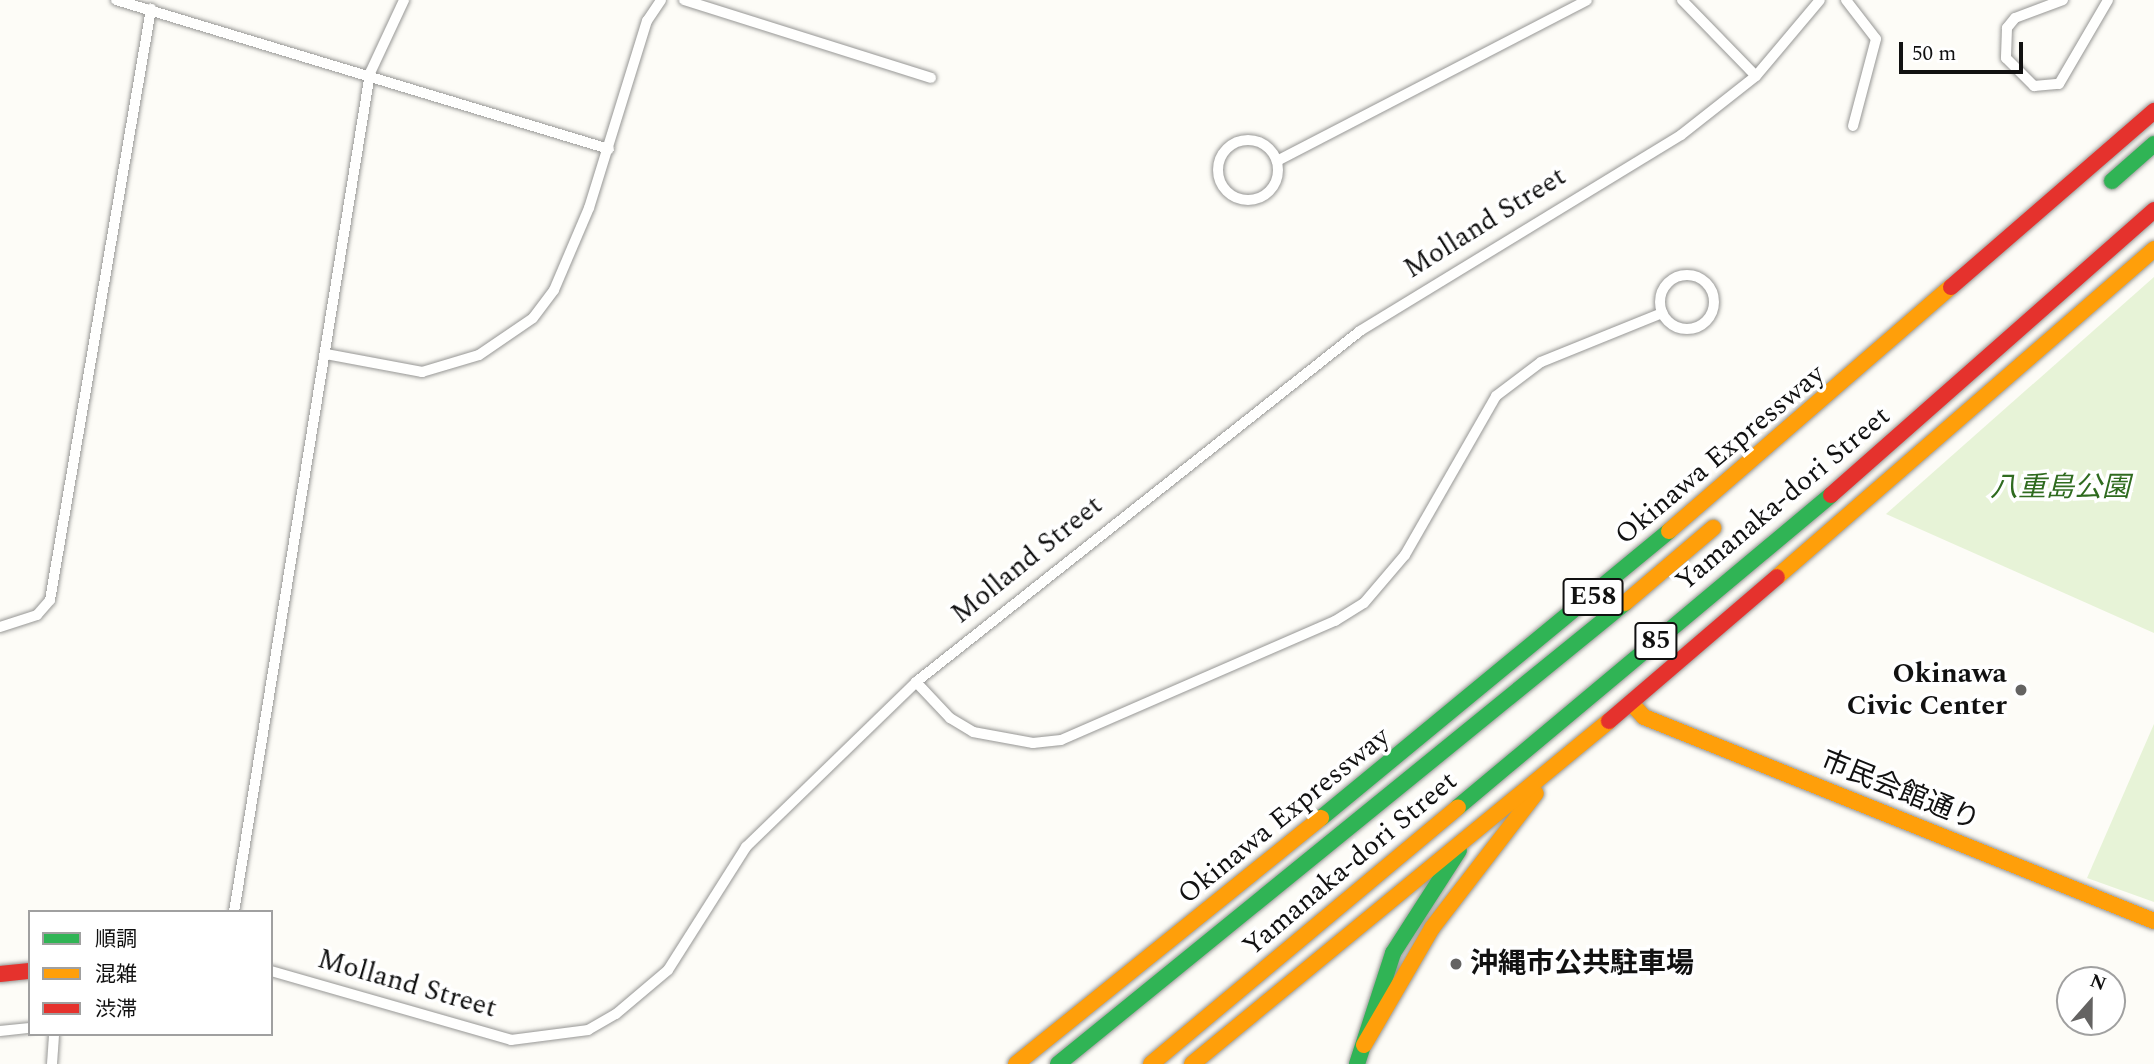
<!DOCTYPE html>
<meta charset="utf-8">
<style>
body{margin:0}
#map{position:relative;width:2154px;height:1064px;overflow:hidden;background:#fdfcf7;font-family:Spectral,"Noto Sans JP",serif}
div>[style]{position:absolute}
.green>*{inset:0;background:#e7f3d7}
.roads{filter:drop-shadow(0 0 2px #979795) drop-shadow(0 0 2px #979795)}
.lane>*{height:10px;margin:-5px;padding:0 5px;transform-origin:5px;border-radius:5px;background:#fffffe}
.lane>.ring{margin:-5px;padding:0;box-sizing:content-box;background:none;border:10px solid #fffffe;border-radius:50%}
.fast>*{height:16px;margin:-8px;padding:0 8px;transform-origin:8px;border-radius:8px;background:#30b455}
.slow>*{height:16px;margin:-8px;padding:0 8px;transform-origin:8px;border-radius:8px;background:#ff9f0a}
.jam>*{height:16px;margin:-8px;padding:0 8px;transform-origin:8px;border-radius:8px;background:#e5322d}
.dots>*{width:19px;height:19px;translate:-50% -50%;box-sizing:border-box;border:4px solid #fff;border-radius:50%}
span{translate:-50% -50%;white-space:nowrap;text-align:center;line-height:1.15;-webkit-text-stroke:7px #fff;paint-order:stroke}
.shield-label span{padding:2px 5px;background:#fff;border:2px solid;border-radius:5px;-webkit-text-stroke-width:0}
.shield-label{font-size:26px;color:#111;font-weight:700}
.street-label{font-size:28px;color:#111}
.park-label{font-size:28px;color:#2f6b1f;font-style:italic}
.poi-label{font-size:28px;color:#111;font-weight:700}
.right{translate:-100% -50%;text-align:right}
.left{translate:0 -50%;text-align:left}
.legend{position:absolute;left:28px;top:910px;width:245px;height:126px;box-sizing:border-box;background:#fff;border:2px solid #a0a0a0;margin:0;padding:9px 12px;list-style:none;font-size:21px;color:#111}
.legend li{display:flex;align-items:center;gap:14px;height:35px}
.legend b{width:35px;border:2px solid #a0a0a0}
.north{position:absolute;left:2056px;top:966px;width:70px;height:70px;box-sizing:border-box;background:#fff;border:2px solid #a0a0a0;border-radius:50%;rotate:21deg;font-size:19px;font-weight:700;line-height:28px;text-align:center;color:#111}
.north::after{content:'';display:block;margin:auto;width:24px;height:32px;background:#646362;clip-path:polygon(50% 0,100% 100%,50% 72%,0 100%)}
.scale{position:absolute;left:1899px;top:42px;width:124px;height:32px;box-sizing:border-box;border:4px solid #111;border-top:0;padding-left:9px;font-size:21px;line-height:24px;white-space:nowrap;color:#111;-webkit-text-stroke:5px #fff;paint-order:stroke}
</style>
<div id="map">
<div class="green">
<div style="clip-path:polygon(2154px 277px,2154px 633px,1886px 514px)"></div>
<div style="clip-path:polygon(2154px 724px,2154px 902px,2087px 878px)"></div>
</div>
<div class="roads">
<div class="lane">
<div style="left:116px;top:0;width:515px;rotate:16.82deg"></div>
<div style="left:684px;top:0;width:259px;rotate:17.5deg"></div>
<div style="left:1682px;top:0;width:106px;rotate:45.8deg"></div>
<div style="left:1846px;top:0;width:49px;rotate:52.4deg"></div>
<div style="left:1876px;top:39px;width:90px;rotate:104.8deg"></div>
<div style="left:2063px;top:0;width:51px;rotate:159.4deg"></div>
<div style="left:2015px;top:18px;width:13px;rotate:129deg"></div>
<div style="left:2007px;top:28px;width:30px;rotate:92deg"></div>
<div style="left:2006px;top:58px;width:40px;rotate:45deg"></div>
<div style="left:2034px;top:86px;width:25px;rotate:-5deg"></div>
<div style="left:2059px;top:84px;width:97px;rotate:-59.7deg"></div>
<div class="ring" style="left:1218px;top:140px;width:50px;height:50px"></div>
<div style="left:1277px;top:161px;width:349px;rotate:-27.4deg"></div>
<div class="ring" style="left:1660px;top:275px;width:44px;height:44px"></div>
<div style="left:326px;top:354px;width:98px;rotate:10.6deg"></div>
<div style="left:422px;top:372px;width:59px;rotate:-16.6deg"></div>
<div style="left:479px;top:355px;width:65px;rotate:-34.4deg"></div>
<div style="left:533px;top:318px;width:35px;rotate:-53deg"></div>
<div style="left:554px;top:290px;width:89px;rotate:-66.9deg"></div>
<div style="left:589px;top:208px;width:196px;rotate:-72.8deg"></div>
<div style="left:647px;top:21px;width:25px;rotate:-56deg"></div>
<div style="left:0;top:627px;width:39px;rotate:-18deg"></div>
<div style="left:37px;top:615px;width:20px;rotate:-49deg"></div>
<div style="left:50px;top:600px;width:600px;rotate:-80.3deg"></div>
<div style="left:916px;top:682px;width:50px;rotate:46.6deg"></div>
<div style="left:950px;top:718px;width:27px;rotate:31deg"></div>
<div style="left:973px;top:732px;width:61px;rotate:10.4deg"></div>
<div style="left:1033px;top:743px;width:28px;rotate:-6deg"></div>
<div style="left:1061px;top:740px;width:299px;rotate:-23.5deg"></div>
<div style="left:1335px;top:621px;width:34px;rotate:-32deg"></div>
<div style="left:1364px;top:603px;width:63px;rotate:-49.5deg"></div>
<div style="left:1405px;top:555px;width:183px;rotate:-60.2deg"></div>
<div style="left:1496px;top:396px;width:56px;rotate:-37.1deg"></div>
<div style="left:1541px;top:362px;width:131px;rotate:-22deg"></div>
<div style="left:234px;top:912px;width:850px;rotate:-80.79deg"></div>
<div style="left:370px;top:73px;width:81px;rotate:-65deg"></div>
<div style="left:271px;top:971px;width:250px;rotate:16deg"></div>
<div style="left:511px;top:1040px;width:78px;rotate:-7.4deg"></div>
<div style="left:588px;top:1030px;width:32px;rotate:-30deg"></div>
<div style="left:616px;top:1014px;width:68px;rotate:-40.2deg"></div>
<div style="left:668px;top:970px;width:146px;rotate:-57.6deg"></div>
<div style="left:746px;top:847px;width:237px;rotate:-44.1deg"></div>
<div style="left:916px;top:682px;width:566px;rotate:-38.33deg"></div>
<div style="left:1360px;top:331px;width:376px;rotate:-31.4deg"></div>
<div style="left:1681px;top:135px;width:95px;rotate:-38.2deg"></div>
<div style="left:1756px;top:76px;width:99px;rotate:-49.9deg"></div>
<div style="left:0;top:1031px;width:30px;rotate:-6deg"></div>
<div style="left:52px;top:1064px;width:30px;rotate:-86deg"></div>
</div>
<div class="fast">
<div style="left:2112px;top:181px;width:56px;rotate:-41.4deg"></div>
<div style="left:1458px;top:807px;width:486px;rotate:-39.9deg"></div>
<div style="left:1321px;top:818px;width:451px;rotate:-39.5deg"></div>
<div style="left:1058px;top:1064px;width:731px;rotate:-39.11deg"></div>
<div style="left:1357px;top:1064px;width:117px;rotate:-72deg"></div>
<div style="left:1393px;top:953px;width:122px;rotate:-57.3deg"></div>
</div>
<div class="slow">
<div style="left:1669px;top:531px;width:373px;rotate:-40.9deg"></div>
<div style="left:1777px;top:577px;width:500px;rotate:-41deg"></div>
<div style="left:1625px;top:603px;width:116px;rotate:-40.4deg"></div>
<div style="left:1631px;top:703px;width:19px;rotate:47deg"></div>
<div style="left:1644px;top:717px;width:549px;rotate:21.8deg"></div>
<div style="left:1364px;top:1045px;width:135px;rotate:-59.8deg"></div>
<div style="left:1432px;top:928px;width:170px;rotate:-52.4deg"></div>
<div style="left:1016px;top:1064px;width:392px;rotate:-38.9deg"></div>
<div style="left:1151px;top:1064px;width:400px;rotate:-39.9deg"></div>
<div style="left:1192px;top:1064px;width:540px;rotate:-39.44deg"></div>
</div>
<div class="jam">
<div style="left:1951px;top:287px;width:269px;rotate:-40.9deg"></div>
<div style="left:1831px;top:495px;width:431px;rotate:-41.4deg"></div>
<div style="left:1609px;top:721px;width:221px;rotate:-40.6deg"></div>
<div style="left:0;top:974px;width:30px;rotate:-6deg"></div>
</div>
</div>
<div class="dots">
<div style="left:2021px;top:690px;background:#646362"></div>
<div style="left:1456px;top:964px;background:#646362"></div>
</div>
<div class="shield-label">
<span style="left:1593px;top:597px">E58</span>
<span style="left:1656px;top:641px">85</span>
</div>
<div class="street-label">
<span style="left:1485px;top:223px;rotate:-32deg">Molland Street</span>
<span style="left:1720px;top:455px;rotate:-40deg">Okinawa Expressway</span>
<span style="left:1783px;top:499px;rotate:-40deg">Yamanaka-dori Street</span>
<span style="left:1027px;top:560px;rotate:-39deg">Molland Street</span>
<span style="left:1900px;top:791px;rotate:22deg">市民会館通り</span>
<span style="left:1284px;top:816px;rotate:-39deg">Okinawa Expressway</span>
<span style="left:1350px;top:864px;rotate:-40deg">Yamanaka-dori Street</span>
<span style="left:407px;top:984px;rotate:16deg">Molland Street</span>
</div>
<div class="park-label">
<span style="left:2060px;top:488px">八重島公園</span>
</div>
<div class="poi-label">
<span class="right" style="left:2007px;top:690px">Okinawa<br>Civic Center</span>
<span class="left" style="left:1470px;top:964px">沖縄市公共駐車場</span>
</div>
<ul class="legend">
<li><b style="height:9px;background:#30b455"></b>順調</li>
<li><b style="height:9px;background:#ff9f0a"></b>混雑</li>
<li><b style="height:9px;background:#e5322d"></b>渋滞</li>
</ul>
<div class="north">N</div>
<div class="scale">50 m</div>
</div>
